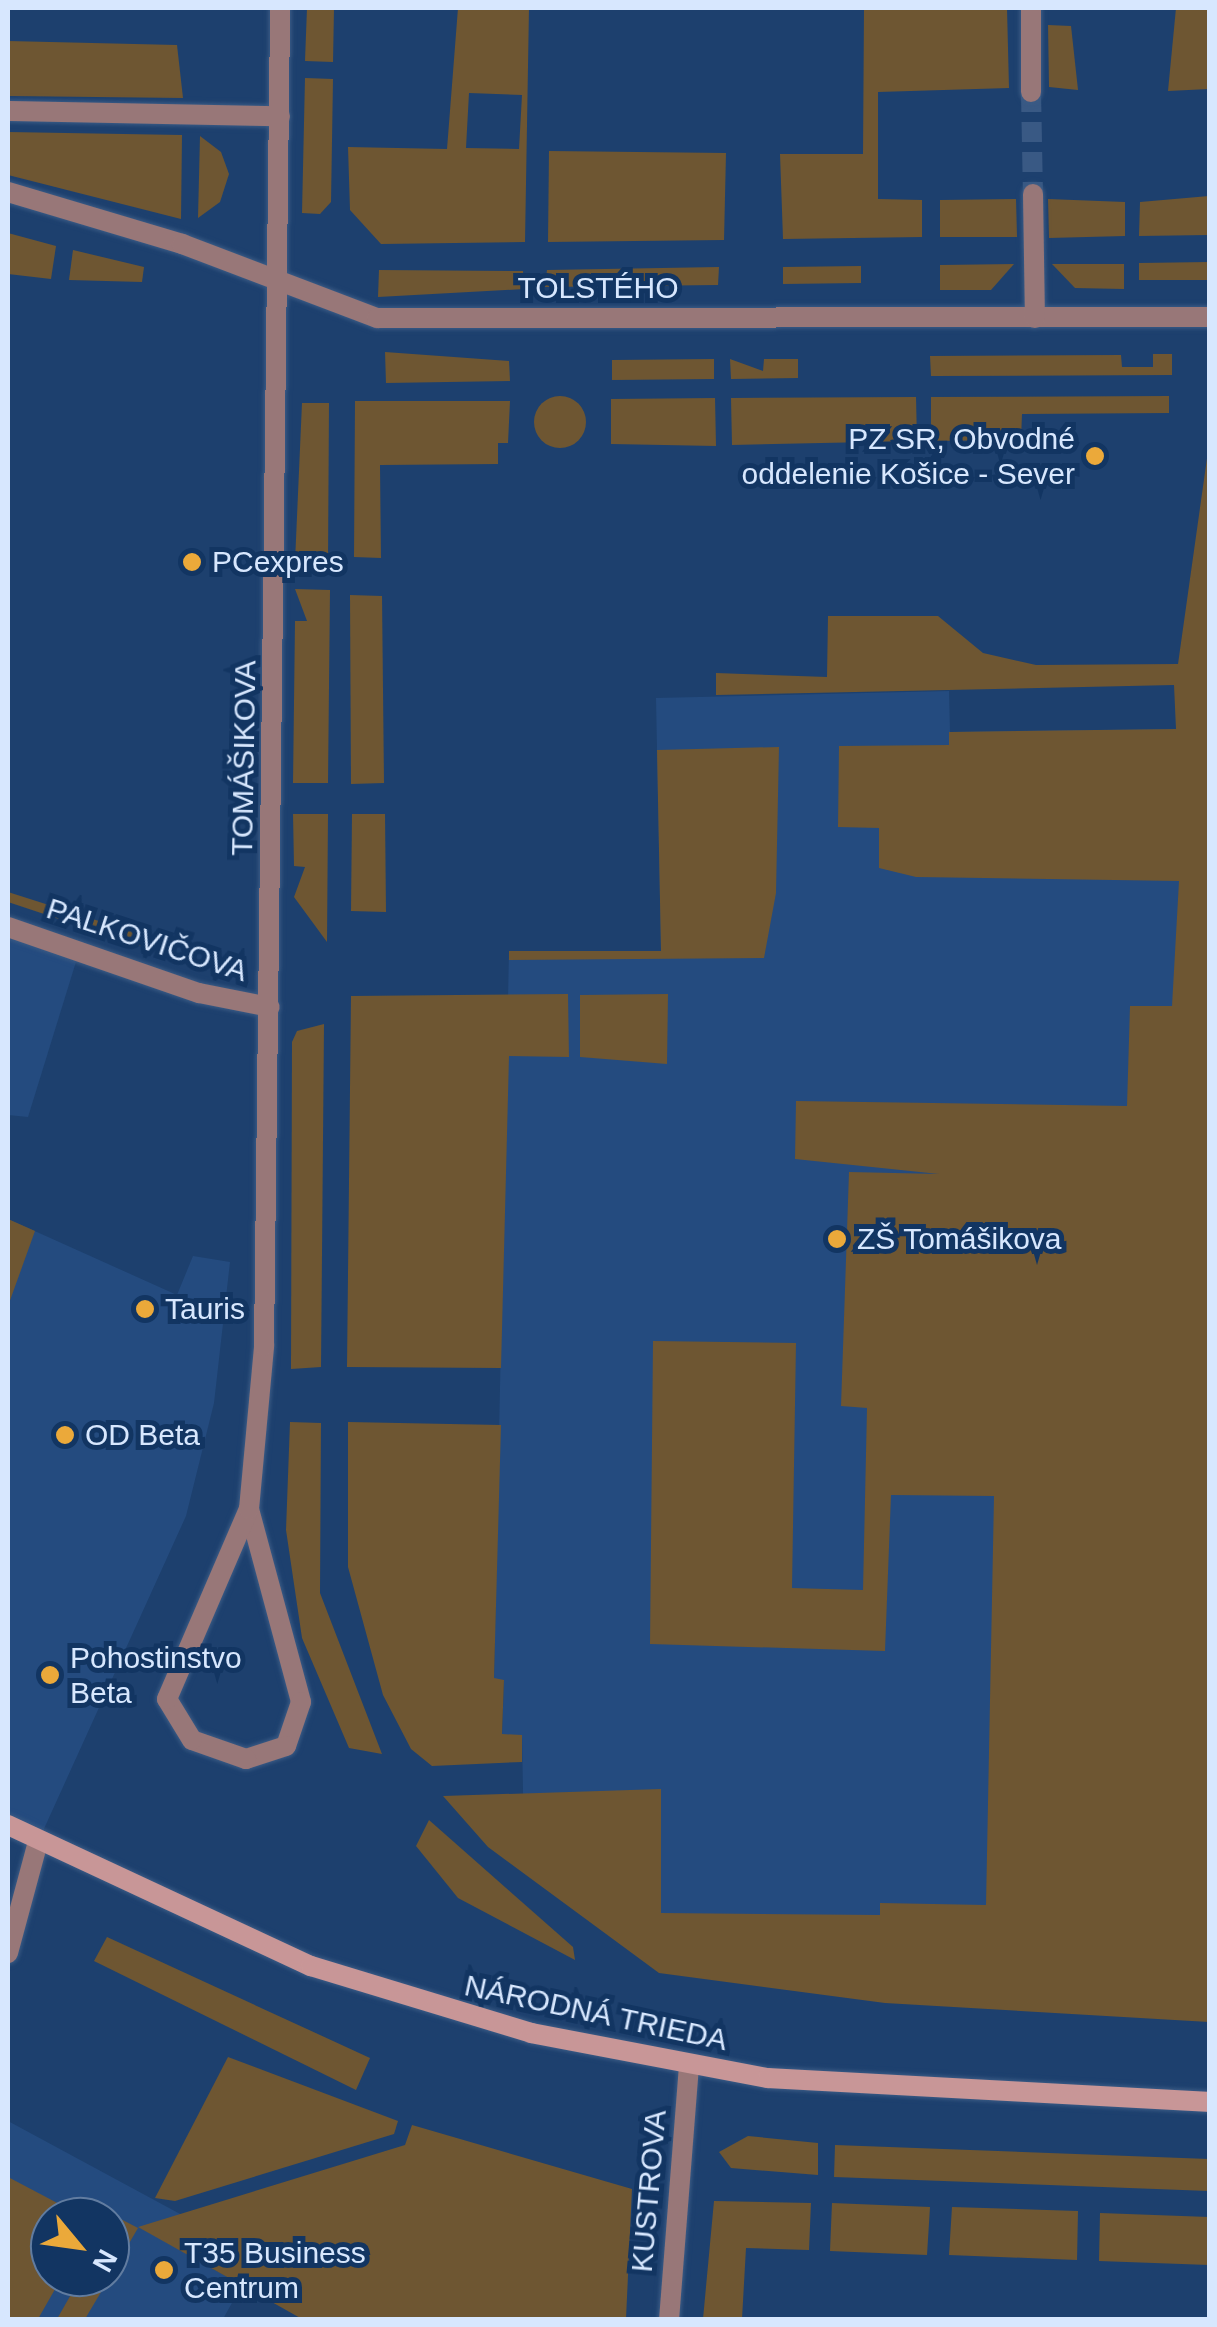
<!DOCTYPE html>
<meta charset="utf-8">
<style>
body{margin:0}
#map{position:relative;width:1217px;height:2327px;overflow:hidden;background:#1d406e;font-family:Arial,sans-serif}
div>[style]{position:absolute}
.built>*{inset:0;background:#244b7f}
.green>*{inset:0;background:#6e5632}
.round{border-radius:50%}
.street-tunnel>*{height:20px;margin-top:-10px;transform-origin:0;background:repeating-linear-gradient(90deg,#395984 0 20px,transparent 0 30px)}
.roads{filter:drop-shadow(0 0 2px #3b5b85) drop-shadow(0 0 2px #3b5b85)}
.street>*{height:20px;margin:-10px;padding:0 10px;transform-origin:10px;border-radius:10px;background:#987778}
.secondary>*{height:20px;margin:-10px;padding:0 10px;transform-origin:10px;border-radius:10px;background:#c89697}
.dots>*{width:28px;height:28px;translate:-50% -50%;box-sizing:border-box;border:5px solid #123562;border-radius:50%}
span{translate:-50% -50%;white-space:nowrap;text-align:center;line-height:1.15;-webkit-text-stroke:10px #123562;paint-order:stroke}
.street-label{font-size:30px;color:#d7e7fe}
.poi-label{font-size:30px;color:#d7e7fe}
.right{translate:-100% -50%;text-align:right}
.left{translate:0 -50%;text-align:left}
.frame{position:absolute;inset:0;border:10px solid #d7e7fe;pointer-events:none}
.north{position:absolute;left:30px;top:2197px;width:100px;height:100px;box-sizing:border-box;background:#123562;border:2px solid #617ca0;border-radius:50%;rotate:119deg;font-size:28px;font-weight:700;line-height:40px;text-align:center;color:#d7e7fe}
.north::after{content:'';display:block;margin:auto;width:35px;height:45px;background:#eba93a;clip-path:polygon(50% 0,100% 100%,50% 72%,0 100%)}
</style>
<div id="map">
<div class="built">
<div style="clip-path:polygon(1209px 444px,1209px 1939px,632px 1913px,524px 1845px,522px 1736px,502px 1735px,504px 1681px,494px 1679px,509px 951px,661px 951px,656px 698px,949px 691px,950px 732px,1176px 729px,1175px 685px,1191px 685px)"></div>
<div style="clip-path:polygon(8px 927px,79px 952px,28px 1117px,8px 1115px)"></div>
<div style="clip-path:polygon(8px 1219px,177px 1295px,193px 1256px,230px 1262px,214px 1403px,186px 1516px,38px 1842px,8px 1825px)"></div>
<div style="clip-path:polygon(evenodd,8px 2121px,219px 2235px,204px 2264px,242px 2285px,223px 2319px,8px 2319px,8px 2121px,50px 2217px,110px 2217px,110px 2277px,50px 2277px,50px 2217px)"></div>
</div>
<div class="green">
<div style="clip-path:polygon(307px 8px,334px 8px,333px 62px,305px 61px)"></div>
<div style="clip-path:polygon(evenodd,458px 8px,529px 8px,525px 242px,381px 244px,350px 210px,348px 147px,447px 149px,458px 8px,469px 93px,522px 95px,519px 149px,466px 148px,469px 93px)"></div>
<div style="clip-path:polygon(864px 8px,1007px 8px,1009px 88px,878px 92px,878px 199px,922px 200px,922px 237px,783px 239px,780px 154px,863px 154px)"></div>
<div style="clip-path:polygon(1176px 8px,1209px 8px,1209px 89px,1168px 91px)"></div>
<div style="clip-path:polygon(1048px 25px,1071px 26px,1078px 90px,1049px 87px)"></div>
<div style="clip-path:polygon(8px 41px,177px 45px,183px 98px,8px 96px)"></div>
<div style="clip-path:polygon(305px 78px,333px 79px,331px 202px,320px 214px,302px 213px)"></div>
<div style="clip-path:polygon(8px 132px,182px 135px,181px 219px,8px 175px)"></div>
<div style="clip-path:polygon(200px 136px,221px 152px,229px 174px,220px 202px,198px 218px)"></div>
<div style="clip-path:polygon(549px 151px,726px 153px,724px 240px,548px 242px)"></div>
<div style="clip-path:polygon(1209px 196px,1209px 235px,1139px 236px,1140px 202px)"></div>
<div style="clip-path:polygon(1016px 199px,1017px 237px,940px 237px,940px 200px)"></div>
<div style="clip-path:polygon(1048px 199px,1125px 202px,1125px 236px,1049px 238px)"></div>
<div style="clip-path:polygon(8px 233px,56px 246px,51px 279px,8px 274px)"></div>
<div style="clip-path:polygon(73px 250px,144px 267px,142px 282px,69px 280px)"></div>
<div style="clip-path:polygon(1209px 262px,1209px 280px,1139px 280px,1139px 263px)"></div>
<div style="clip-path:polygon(1014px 264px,991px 290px,940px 290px,940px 265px)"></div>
<div style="clip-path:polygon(1052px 264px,1124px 264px,1124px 289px,1075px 288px)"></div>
<div style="clip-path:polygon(861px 266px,861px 283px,783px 284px,783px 267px)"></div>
<div style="clip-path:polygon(719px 267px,718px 285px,545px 287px,547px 270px)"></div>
<div style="clip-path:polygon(379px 270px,523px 271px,524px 289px,378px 297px)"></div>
<div style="clip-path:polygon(385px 352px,509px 361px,510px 381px,386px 383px)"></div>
<div style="clip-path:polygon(1153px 354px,1172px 354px,1172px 375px,931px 376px,930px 356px,1121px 355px,1122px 367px,1153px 367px)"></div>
<div style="clip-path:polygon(714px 359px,714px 379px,612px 380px,612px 360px)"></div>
<div style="clip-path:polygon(730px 359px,763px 371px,764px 359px,798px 359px,798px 378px,731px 379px)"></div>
<div style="clip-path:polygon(1169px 396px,1169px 413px,1022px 414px,1021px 440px,931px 441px,931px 397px)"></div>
<div class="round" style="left:534px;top:396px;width:52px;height:52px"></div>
<div style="clip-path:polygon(916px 397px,917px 441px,732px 445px,731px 398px)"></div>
<div style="clip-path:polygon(715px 398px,716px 446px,611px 444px,611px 399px)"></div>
<div style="clip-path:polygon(355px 401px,510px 401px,508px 443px,498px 443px,498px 464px,380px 465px,381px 558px,354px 557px)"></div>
<div style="clip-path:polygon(302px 403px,329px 403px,328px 562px,295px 562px)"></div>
<div style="clip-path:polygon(1209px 444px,1209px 2022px,885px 2003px,659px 1973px,488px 1847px,443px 1796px,661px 1789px,661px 1913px,880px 1915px,880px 1903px,986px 1905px,994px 1496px,891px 1495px,885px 1651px,650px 1644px,653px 1341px,796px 1343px,792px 1588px,863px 1590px,867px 1408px,841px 1406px,849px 1172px,939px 1174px,795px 1159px,796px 1101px,1127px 1106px,1130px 1006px,1172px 1006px,1179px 881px,916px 877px,879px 868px,879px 828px,838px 827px,839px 746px,949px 745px,949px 732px,1176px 729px,1174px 685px,716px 695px,716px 673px,827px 677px,828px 616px,938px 616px,983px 653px,1036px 665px,1178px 664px)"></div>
<div style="clip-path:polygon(295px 589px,330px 590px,328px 783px,293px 783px,295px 621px,307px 621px)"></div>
<div style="clip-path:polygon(350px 595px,382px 596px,384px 783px,351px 784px)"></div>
<div style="clip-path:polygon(779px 747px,776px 893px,764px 958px,509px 960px,509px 951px,661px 951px,657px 750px)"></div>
<div style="clip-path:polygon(293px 814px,328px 814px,327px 942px,294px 897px,305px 867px,294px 866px)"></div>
<div style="clip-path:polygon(352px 814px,385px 814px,386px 912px,351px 911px)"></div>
<div style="clip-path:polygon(8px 892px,149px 937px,146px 948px,8px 902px)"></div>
<div style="clip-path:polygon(568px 994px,569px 1057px,509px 1056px,501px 1368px,347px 1367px,351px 996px)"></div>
<div style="clip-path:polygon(668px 994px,667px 1064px,580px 1057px,580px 995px)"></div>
<div style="clip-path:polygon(324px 1024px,321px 1367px,291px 1369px,292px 1042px,297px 1031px)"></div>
<div style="clip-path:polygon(8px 1219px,35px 1231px,8px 1306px)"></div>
<div style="clip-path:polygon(290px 1422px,321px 1423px,320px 1593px,382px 1754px,349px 1748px,302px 1638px,286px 1530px)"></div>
<div style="clip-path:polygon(348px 1422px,501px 1425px,494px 1678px,504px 1680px,502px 1734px,522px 1735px,522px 1762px,432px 1766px,411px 1749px,383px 1695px,348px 1567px)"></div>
<div style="clip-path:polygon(429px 1820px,573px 1947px,575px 1960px,458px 1898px,416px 1846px)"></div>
<div style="clip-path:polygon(107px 1937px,370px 2058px,356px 2090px,94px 1961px)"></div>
<div style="clip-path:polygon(228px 2057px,398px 2121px,394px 2134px,175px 2201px,155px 2198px)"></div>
<div style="clip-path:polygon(412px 2125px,632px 2189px,626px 2319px,302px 2319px,138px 2227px,405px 2145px)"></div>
<div style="clip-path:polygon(748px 2136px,818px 2143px,818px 2175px,731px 2168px,719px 2152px)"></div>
<div style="clip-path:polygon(835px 2145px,1209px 2159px,1209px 2191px,834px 2177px)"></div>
<div style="clip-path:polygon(8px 2177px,82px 2216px,92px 2200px,101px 2208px,96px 2217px,50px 2217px,50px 2277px,62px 2277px,38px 2319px,8px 2319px)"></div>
<div style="clip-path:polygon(714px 2201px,811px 2203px,809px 2250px,746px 2248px,742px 2319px,703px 2319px)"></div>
<div style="clip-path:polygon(832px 2203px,930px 2207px,927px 2255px,830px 2251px)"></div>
<div style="clip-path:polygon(952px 2207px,1078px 2211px,1077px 2260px,949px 2255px)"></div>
<div style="clip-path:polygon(1100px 2213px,1209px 2217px,1209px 2265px,1099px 2261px)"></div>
<div style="clip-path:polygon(115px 2216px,138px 2228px,110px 2276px,110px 2224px)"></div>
<div style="clip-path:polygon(81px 2277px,110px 2277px,85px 2319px,57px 2319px)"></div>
</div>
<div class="street-tunnel">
<div style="left:1031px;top:92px;width:102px;rotate:88.9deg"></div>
</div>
<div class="roads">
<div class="street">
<div style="left:1031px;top:8px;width:84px;rotate:90deg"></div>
<div style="left:8px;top:111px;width:272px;rotate:1.1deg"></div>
<div style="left:8px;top:192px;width:182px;rotate:16.6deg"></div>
<div style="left:182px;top:244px;width:209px;rotate:20.8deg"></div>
<div style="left:377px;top:318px;width:833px;rotate:-0.07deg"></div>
<div style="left:1033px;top:194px;width:124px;rotate:89.1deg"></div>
<div style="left:8px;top:927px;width:202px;rotate:19.1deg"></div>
<div style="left:199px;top:993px;width:72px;rotate:11.2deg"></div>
<div style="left:249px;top:1509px;width:200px;rotate:74.9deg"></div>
<div style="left:301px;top:1702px;width:46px;rotate:108.8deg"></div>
<div style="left:286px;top:1746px;width:42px;rotate:162deg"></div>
<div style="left:246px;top:1759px;width:57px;rotate:-160.6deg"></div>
<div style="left:192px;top:1740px;width:48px;rotate:-121.4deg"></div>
<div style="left:167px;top:1699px;width:207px;rotate:-66.7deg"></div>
<div style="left:249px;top:1509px;width:164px;rotate:-84.7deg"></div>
<div style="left:264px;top:1346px;width:1338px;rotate:-89.31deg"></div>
<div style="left:8px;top:1953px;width:115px;rotate:-74.9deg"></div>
<div style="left:669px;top:2320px;width:253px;rotate:-85.5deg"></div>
</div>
<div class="secondary">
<div style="left:8px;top:1825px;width:334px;rotate:25deg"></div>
<div style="left:311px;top:1966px;width:230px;rotate:16.9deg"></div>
<div style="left:531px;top:2033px;width:241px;rotate:10.8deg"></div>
<div style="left:768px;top:2078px;width:443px;rotate:3.1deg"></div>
</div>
</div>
<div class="dots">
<div style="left:1095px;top:456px;background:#eba93a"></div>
<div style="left:192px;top:562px;background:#eba93a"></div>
<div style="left:837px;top:1239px;background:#eba93a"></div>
<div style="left:145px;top:1309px;background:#eba93a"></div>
<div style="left:65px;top:1435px;background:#eba93a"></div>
<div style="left:50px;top:1675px;background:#eba93a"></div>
<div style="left:164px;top:2270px;background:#eba93a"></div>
</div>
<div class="street-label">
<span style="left:598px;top:288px">TOLSTÉHO</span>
<span style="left:244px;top:758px;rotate:-89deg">TOMÁŠIKOVA</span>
<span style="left:147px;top:940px;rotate:18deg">PALKOVIČOVA</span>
<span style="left:596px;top:2013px;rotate:12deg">NÁRODNÁ TRIEDA</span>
<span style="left:649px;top:2191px;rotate:-85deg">KUSTROVA</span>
</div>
<div class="poi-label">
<span class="right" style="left:1075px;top:456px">PZ SR, Obvodné<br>oddelenie Košice - Sever</span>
<span class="left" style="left:212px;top:562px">PCexpres</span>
<span class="left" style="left:857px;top:1239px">ZŠ Tomášikova</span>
<span class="left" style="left:165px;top:1309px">Tauris</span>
<span class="left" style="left:85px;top:1435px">OD Beta</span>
<span class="left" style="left:70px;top:1675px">Pohostinstvo<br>Beta</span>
<span class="left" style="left:184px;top:2270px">T35 Business<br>Centrum</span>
</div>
<div class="frame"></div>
<div class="north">N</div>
</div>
